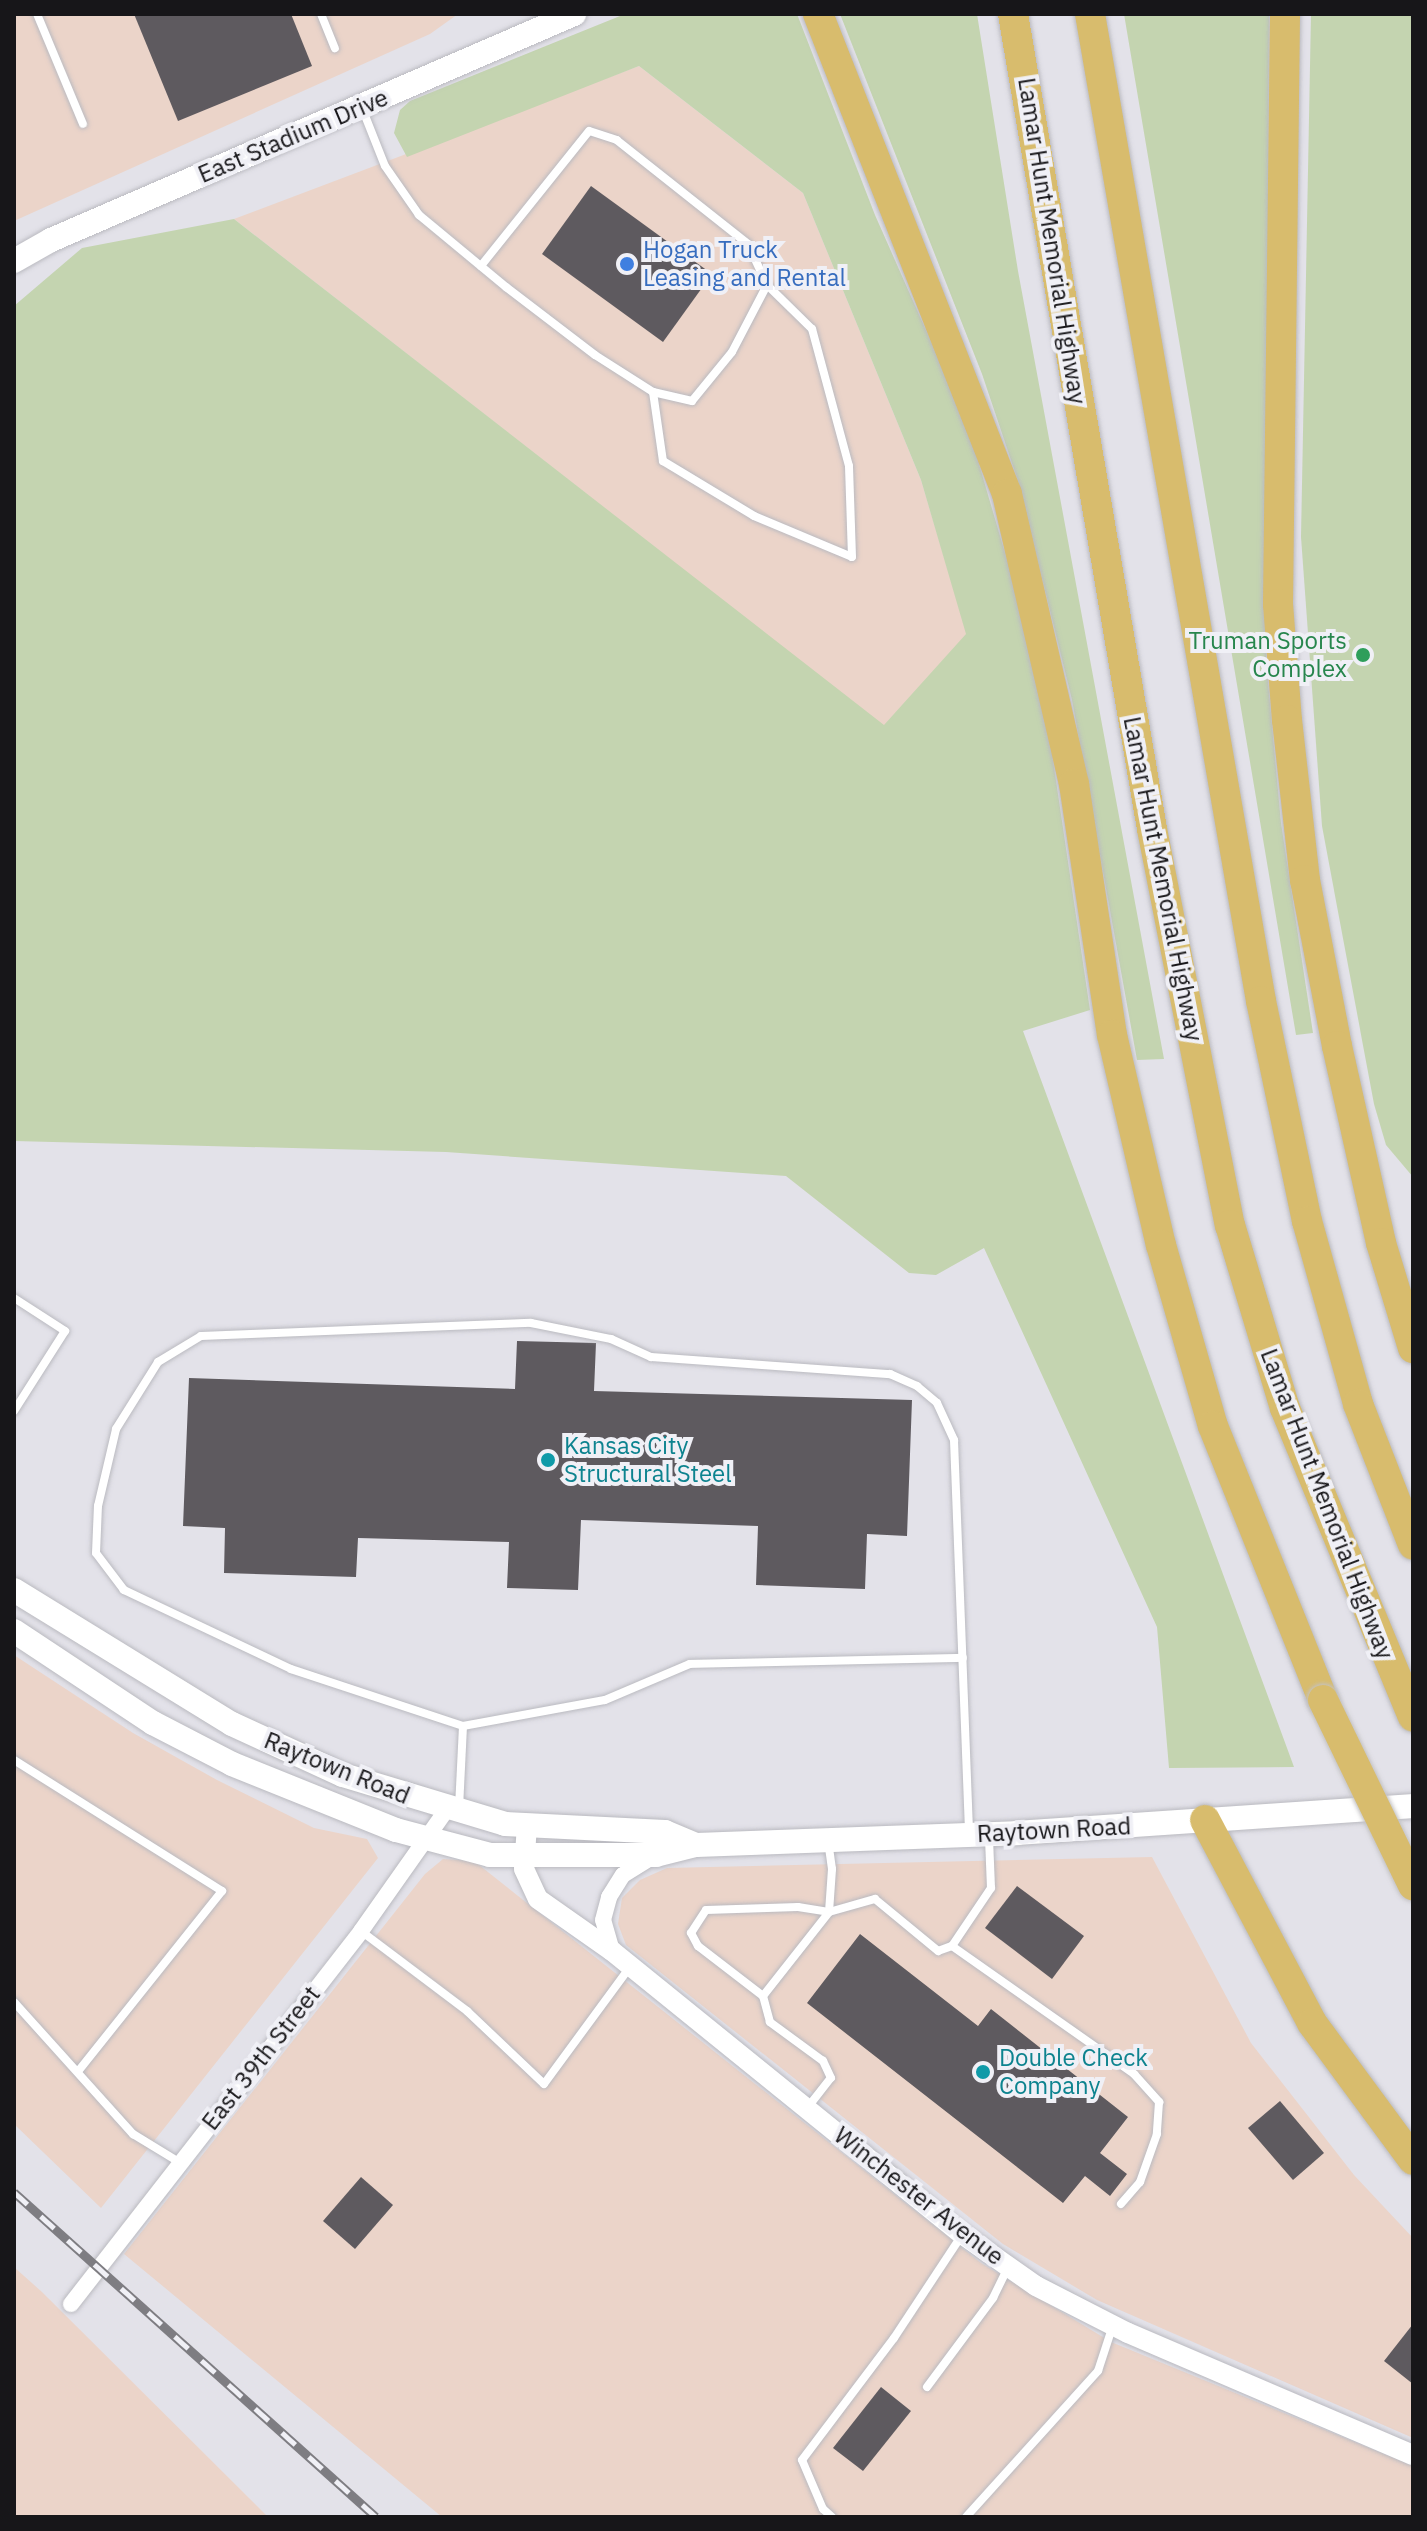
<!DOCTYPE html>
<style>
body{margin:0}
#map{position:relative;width:1427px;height:2531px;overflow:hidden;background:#e3e2e9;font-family:"IBM Plex Sans",sans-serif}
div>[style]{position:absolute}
.industrial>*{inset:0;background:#ebd4c9}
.green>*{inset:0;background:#c4d4b0}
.building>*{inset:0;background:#5e5a5f}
.roads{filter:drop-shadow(0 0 2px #babac0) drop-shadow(0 0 2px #babac0)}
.service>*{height:8px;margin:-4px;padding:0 4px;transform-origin:4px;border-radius:4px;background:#fff}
.minor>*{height:16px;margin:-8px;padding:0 8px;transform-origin:8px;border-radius:8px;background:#fff}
.tertiary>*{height:20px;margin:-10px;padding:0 10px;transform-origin:10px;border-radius:10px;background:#fff}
.secondary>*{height:24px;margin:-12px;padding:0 12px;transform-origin:12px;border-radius:12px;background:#fff}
.motorway>*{height:30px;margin:-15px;padding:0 15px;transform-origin:15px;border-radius:15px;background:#d8bc6d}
.rail>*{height:9px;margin-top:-4.5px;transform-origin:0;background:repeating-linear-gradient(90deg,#f0f0f6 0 18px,#7e7d82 0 36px);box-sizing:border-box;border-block:2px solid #7e7d82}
.bridges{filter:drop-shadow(0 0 2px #c3c2c3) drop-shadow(0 0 2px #c3c2c3)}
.motorway-bridge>*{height:30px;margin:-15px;padding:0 15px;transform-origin:15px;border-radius:15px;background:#d8bc6d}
.dots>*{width:22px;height:22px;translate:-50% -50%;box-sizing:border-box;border:4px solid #f0f0f6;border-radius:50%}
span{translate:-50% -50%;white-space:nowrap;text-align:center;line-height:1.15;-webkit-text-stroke:8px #f0f0f6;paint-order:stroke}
.street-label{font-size:24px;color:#171619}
.shop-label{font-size:24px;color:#366cbe}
.left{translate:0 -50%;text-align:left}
.leisure-label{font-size:24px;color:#27864d}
.right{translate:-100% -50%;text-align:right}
.culture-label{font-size:24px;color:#0d838f}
.frame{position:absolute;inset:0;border:16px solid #171619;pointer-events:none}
</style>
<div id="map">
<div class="industrial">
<div style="clip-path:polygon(14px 14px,458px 14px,430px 34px,14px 221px)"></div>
<div style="clip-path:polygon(639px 66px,803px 193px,921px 480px,967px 634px,884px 726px,234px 219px)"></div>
<div style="clip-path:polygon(14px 1655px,133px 1733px,217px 1780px,314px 1828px,367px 1839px,378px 1858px,101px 2208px,14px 2124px)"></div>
<div style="clip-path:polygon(1152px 1857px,1251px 2043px,1354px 2175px,1413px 2238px,1413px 2438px,1097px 2300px,1003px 2244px,626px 1945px,618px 1924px,622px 1898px,640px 1880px,667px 1868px)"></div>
<div style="clip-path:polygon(443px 1859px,474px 1861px,981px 2263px,1111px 2342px,1413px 2466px,1413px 2517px,442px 2517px,124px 2254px,425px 1874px)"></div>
<div style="clip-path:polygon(14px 2267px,42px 2292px,268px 2517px,14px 2517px)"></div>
</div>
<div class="green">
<div style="clip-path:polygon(625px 14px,797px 14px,875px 215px,967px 423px,1031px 642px,1047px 720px,1090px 1010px,1023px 1031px,1294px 1767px,1169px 1768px,1157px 1627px,984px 1248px,936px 1275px,909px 1273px,786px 1176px,446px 1152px,14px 1141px,14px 306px,82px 248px,234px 219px,884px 725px,966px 634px,921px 480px,803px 193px,639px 66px,407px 157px,394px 133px,400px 110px,410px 101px)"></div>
<div style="clip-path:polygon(840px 14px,977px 14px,1018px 271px,1164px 1059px,1137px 1060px,1072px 700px,1018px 481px,982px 374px)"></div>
<div style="clip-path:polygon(1124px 14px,1269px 14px,1266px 660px,1281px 823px,1313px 1033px,1296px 1035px)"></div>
<div style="clip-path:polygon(1311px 14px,1413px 14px,1413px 1177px,1386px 1145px,1374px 1104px,1322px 826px,1301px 537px)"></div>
</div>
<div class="building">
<div style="clip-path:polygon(134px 14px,291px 14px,312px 66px,178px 121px)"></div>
<div style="clip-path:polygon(591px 186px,712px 274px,663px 342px,542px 254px)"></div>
<div style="clip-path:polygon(517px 1341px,596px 1343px,594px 1391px,912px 1400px,907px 1536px,867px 1534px,865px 1589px,756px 1585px,758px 1526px,581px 1520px,578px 1590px,507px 1588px,509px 1542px,358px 1538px,356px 1577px,224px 1573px,225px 1528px,183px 1526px,189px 1378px,515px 1389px)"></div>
<div style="clip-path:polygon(1017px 1886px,1084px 1936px,1052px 1979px,985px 1928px)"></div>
<div style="clip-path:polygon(860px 1934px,978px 2026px,991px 2009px,1128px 2117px,1100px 2153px,1127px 2174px,1110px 2196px,1085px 2176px,1063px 2203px,807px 2003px)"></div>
<div style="clip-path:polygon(1280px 2101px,1324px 2153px,1293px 2180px,1248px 2128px)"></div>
<div style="clip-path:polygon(361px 2177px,393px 2205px,355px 2249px,323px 2221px)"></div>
<div style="clip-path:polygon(1413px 2324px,1413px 2384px,1384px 2361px)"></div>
<div style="clip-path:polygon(881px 2387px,911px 2411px,863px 2471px,833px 2448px)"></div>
</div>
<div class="roads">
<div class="service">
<div style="left:37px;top:14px;width:119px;rotate:67.3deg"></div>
<div style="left:321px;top:14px;width:37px;rotate:68deg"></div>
<div style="left:362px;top:108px;width:62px;rotate:68.4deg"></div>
<div style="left:385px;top:166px;width:60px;rotate:55.2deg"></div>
<div style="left:419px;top:215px;width:113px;rotate:39.6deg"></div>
<div style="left:506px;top:287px;width:112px;rotate:37.4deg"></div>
<div style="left:595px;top:355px;width:69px;rotate:32.5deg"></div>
<div style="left:653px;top:392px;width:40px;rotate:13deg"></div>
<div style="left:692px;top:401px;width:63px;rotate:-50.8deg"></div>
<div style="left:732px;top:352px;width:76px;rotate:-62.4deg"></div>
<div style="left:767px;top:285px;width:45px;rotate:-114.9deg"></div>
<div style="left:748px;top:244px;width:167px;rotate:-141.6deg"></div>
<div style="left:617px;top:140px;width:29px;rotate:-162deg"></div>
<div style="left:589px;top:131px;width:173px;rotate:128.7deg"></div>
<div style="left:653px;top:392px;width:70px;rotate:81.8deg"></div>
<div style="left:663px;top:461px;width:106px;rotate:31.1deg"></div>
<div style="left:754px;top:516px;width:106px;rotate:22.7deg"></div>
<div style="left:852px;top:557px;width:91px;rotate:-91.9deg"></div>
<div style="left:849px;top:466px;width:142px;rotate:-105.1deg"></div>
<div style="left:812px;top:329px;width:63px;rotate:-135.6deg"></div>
<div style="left:14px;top:1298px;width:61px;rotate:32.9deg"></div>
<div style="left:65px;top:1331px;width:95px;rotate:122.5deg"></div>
<div style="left:463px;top:1726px;width:181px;rotate:-161.7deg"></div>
<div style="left:291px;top:1669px;width:185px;rotate:-154.7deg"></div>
<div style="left:124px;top:1590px;width:46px;rotate:-127.1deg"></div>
<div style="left:96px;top:1553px;width:47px;rotate:-87.6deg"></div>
<div style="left:98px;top:1506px;width:79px;rotate:-76.8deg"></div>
<div style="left:116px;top:1429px;width:79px;rotate:-57.9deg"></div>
<div style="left:158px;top:1362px;width:50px;rotate:-31.2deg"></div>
<div style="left:201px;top:1336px;width:330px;rotate:-2.3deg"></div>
<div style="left:531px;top:1323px;width:82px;rotate:11.3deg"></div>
<div style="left:611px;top:1339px;width:44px;rotate:24.2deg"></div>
<div style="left:651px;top:1357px;width:240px;rotate:4.1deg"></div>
<div style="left:890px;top:1374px;width:30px;rotate:24deg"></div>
<div style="left:917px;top:1386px;width:26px;rotate:40deg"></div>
<div style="left:937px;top:1403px;width:41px;rotate:65.3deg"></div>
<div style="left:954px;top:1440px;width:391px;rotate:87.8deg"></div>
<div style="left:14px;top:1760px;width:246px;rotate:32.2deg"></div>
<div style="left:222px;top:1891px;width:228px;rotate:128.6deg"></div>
<div style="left:459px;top:1808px;width:82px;rotate:-87.2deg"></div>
<div style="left:463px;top:1726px;width:144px;rotate:-10.4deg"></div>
<div style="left:605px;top:1700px;width:92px;rotate:-23deg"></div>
<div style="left:690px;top:1664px;width:273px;rotate:-1.3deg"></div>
<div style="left:361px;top:1931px;width:133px;rotate:37deg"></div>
<div style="left:467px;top:2011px;width:106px;rotate:43.5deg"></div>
<div style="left:544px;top:2084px;width:145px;rotate:-53.7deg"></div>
<div style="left:952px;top:1946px;width:223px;rotate:35.1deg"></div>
<div style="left:1134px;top:2074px;width:38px;rotate:48deg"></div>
<div style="left:1159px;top:2102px;width:32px;rotate:94deg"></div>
<div style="left:1157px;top:2134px;width:51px;rotate:109.5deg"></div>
<div style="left:1140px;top:2182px;width:29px;rotate:131deg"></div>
<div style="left:763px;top:1996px;width:82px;rotate:-142.4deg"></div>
<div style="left:698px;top:1946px;width:15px;rotate:-118deg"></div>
<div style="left:691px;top:1933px;width:27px;rotate:-57deg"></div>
<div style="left:706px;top:1910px;width:92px;rotate:-1.9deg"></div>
<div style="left:798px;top:1907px;width:31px;rotate:9deg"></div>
<div style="left:829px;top:1912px;width:48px;rotate:-15.8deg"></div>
<div style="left:875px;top:1899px;width:82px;rotate:39.5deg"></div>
<div style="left:938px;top:1951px;width:15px;rotate:-20deg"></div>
<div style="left:952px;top:1946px;width:70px;rotate:-56.1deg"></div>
<div style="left:991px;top:1888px;width:49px;rotate:-92.3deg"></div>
<div style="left:14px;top:2002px;width:178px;rotate:48deg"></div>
<div style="left:133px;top:2134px;width:54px;rotate:31.3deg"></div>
<div style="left:808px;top:2107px;width:37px;rotate:-52deg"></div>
<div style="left:831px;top:2078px;width:19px;rotate:-115deg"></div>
<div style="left:823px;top:2061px;width:66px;rotate:-143.7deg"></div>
<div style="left:770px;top:2022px;width:27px;rotate:-105deg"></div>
<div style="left:763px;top:1996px;width:107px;rotate:-51.8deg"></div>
<div style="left:829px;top:1912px;width:43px;rotate:-86deg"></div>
<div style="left:832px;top:1869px;width:28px;rotate:-98deg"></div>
<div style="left:927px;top:2387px;width:111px;rotate:-53.4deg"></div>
<div style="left:993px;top:2298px;width:34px;rotate:-64deg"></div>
<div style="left:832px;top:2517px;width:12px;rotate:-138deg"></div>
<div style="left:823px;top:2509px;width:53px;rotate:-113.2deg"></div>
<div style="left:802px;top:2460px;width:153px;rotate:-53deg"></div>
<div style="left:894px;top:2338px;width:123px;rotate:-56.6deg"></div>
<div style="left:966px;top:2517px;width:197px;rotate:-47.9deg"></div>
<div style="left:1098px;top:2371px;width:48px;rotate:-71.9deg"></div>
</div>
<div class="minor">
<div style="left:612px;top:1951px;width:32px;rotate:-106deg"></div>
<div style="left:603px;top:1920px;width:24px;rotate:-75deg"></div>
<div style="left:609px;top:1897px;width:26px;rotate:-58deg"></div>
<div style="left:623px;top:1875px;width:36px;rotate:-32deg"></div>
<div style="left:71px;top:2304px;width:472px;rotate:-52.1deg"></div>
<div style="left:361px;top:1931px;width:149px;rotate:-54.8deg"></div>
</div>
<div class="tertiary">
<div style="left:527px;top:1825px;width:44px;rotate:93.9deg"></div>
<div style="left:524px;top:1869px;width:33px;rotate:65deg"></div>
<div style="left:538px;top:1899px;width:90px;rotate:35.1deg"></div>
<div style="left:612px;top:1951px;width:450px;rotate:39deg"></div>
<div style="left:962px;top:2234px;width:90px;rotate:35.1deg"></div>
<div style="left:1036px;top:2286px;width:103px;rotate:27.1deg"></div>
<div style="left:1128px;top:2333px;width:310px;rotate:23.2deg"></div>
</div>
<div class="secondary">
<div style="left:14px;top:261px;width:43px;rotate:-29.6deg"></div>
<div style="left:51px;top:240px;width:570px;rotate:-23.37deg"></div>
<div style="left:14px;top:1590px;width:256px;rotate:31.6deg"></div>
<div style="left:232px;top:1724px;width:122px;rotate:24.7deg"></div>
<div style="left:343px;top:1775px;width:169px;rotate:16.8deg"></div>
<div style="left:505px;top:1824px;width:160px;rotate:2.9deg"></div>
<div style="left:665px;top:1832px;width:33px;rotate:23deg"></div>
<div style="left:14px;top:1631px;width:167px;rotate:33.5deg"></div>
<div style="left:153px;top:1723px;width:89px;rotate:27.4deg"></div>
<div style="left:232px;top:1764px;width:177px;rotate:21.9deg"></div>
<div style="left:396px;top:1830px;width:97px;rotate:14.9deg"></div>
<div style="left:490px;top:1855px;width:166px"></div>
<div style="left:656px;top:1855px;width:40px;rotate:-14.4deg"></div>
<div style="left:695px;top:1845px;width:322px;rotate:-2.1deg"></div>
<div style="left:1017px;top:1833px;width:397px;rotate:-3.9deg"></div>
</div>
<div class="motorway">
<div style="left:818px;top:14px;width:516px;rotate:68.51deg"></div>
<div style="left:1007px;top:494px;width:298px;rotate:77deg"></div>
<div style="left:1074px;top:784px;width:254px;rotate:81.4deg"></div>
<div style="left:1112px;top:1035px;width:216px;rotate:76.9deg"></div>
<div style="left:1161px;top:1245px;width:188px;rotate:74deg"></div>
<div style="left:1213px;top:1426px;width:295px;rotate:68.1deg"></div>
<div style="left:1013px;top:14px;width:827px;rotate:80.32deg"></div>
<div style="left:1152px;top:829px;width:404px;rotate:78.9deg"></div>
<div style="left:1230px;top:1225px;width:191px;rotate:73.3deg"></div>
<div style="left:1285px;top:1408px;width:334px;rotate:67.5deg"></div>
<div style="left:1090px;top:14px;width:1002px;rotate:80.17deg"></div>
<div style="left:1261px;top:1001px;width:225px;rotate:78.2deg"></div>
<div style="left:1307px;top:1221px;width:190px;rotate:74.4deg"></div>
<div style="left:1358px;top:1404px;width:151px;rotate:68.7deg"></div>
<div style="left:1285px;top:14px;width:590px;rotate:90.68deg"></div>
<div style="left:1278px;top:604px;width:116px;rotate:85.6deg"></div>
<div style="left:1287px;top:720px;width:161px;rotate:83.6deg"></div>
<div style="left:1305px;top:880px;width:169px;rotate:79.1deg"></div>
<div style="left:1337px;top:1046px;width:202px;rotate:77.4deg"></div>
<div style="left:1381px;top:1243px;width:110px;rotate:73.1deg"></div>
<div style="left:1205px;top:1820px;width:229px;rotate:62.2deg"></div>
<div style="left:1312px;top:2023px;width:170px;rotate:53.6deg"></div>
</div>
</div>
<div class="rail">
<div style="left:14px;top:2192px;width:486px;rotate:41.9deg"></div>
</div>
<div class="bridges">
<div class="motorway-bridge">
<div style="left:1323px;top:1700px;width:206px;rotate:64.1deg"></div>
</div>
</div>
<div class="dots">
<div style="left:627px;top:264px;background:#3f7fe0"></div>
<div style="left:1363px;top:655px;background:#2e9e5b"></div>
<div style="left:548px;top:1460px;background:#0f9aa8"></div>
<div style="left:983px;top:2072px;background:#0f9aa8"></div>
</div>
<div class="street-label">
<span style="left:293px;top:136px;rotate:-23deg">East Stadium Drive</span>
<span style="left:1052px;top:241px;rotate:81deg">Lamar Hunt Memorial Highway</span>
<span style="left:1163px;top:879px;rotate:79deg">Lamar Hunt Memorial Highway</span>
<span style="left:1327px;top:1504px;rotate:69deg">Lamar Hunt Memorial Highway</span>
<span style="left:337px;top:1768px;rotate:22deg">Raytown Road</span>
<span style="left:1054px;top:1830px;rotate:-3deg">Raytown Road</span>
<span style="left:261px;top:2058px;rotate:-52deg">East 39th Street</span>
<span style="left:919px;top:2196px;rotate:38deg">Winchester Avenue</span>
</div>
<div class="shop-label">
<span class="left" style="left:643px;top:264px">Hogan Truck<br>Leasing and Rental</span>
</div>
<div class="leisure-label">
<span class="right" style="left:1347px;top:655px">Truman Sports<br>Complex</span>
</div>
<div class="culture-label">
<span class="left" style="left:564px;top:1460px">Kansas City<br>Structural Steel</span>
<span class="left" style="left:999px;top:2072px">Double Check<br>Company</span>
</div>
<div class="frame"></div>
</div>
